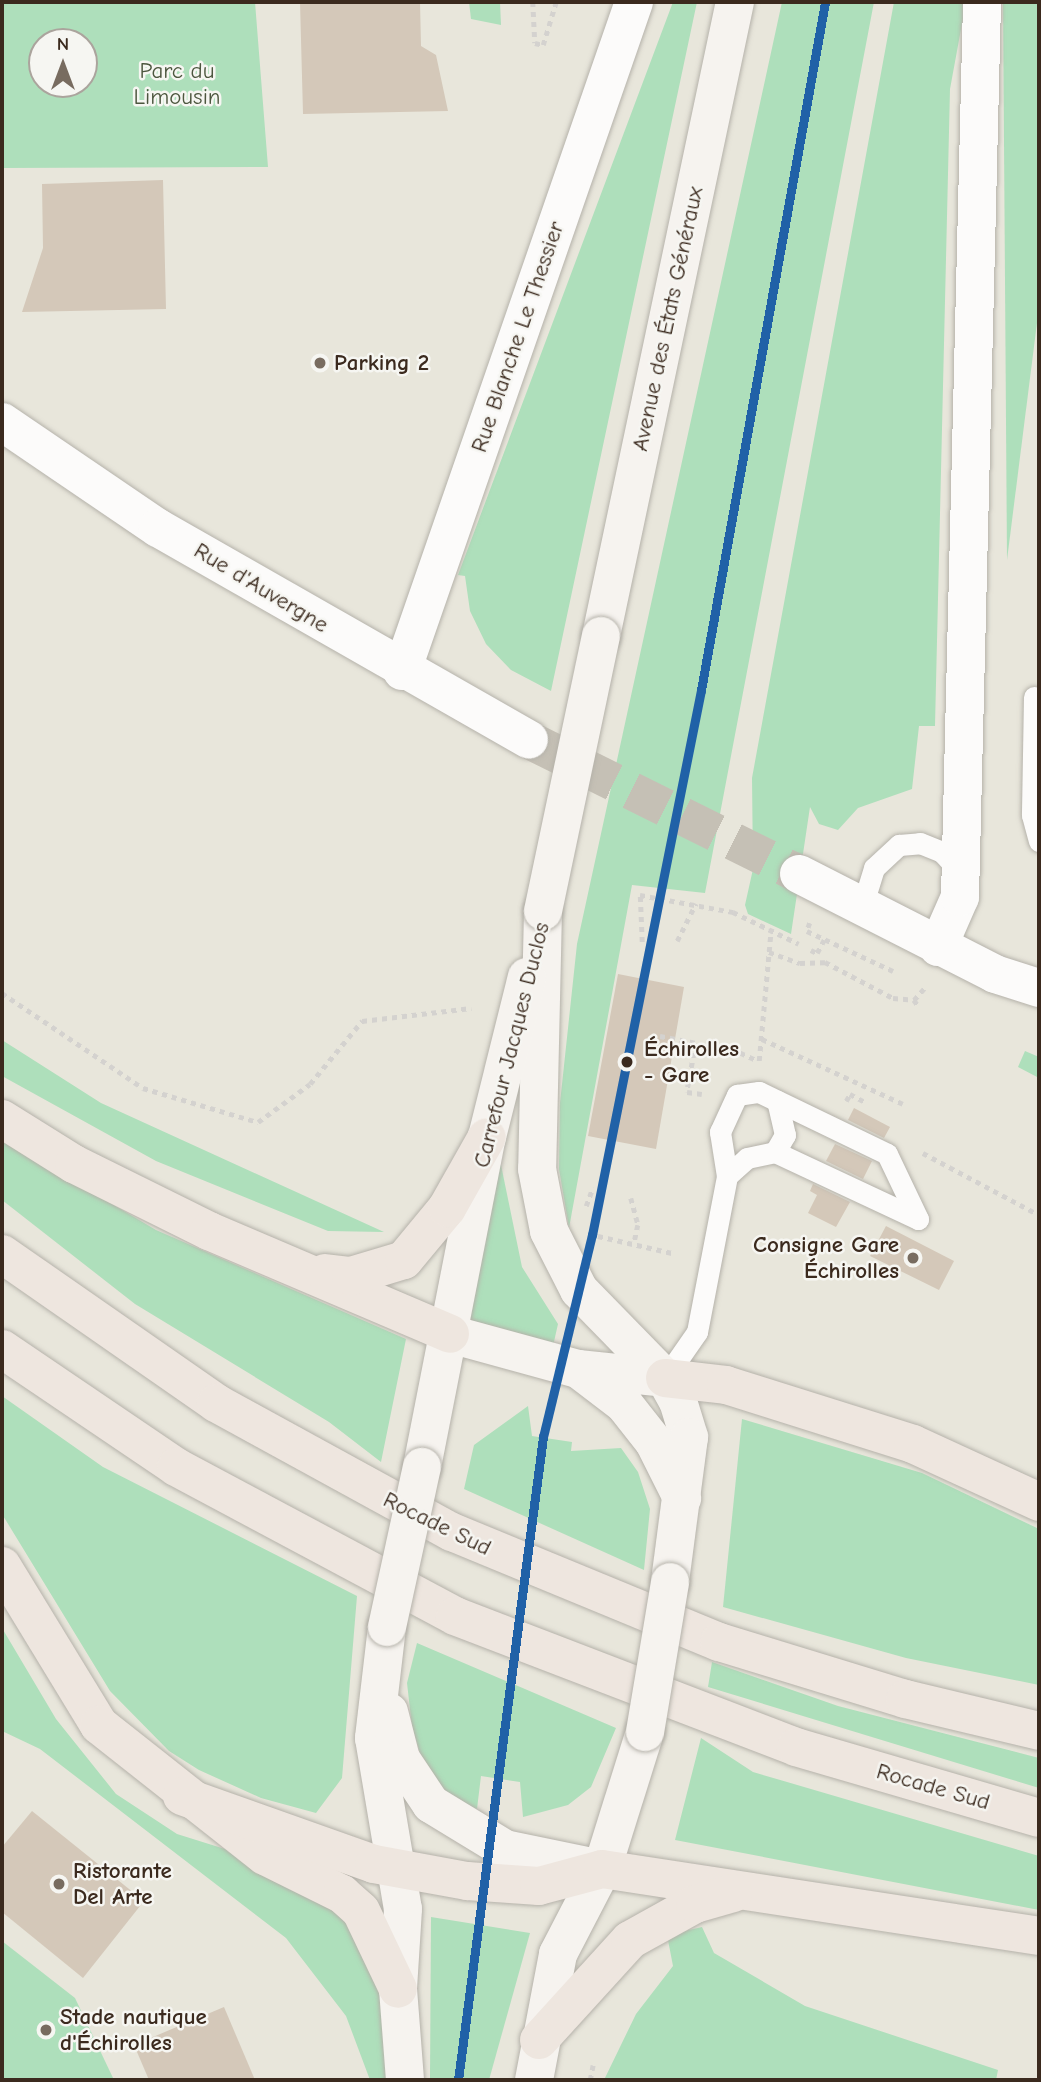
<!DOCTYPE html>
<meta charset="utf-8">
<style>
body{margin:0}
#map{position:relative;width:1041px;height:2082px;overflow:hidden;background:#e8e6db;font-family:"Comic Neue",sans-serif}
div>[style]{position:absolute}
.green>*{inset:0;background:#aedfbb}
.building>*{inset:0;background:#d4c8b9}
.street-tunnel>*{height:38px;margin-top:-19px;transform-origin:0;background:repeating-linear-gradient(90deg,#c5c0b5 0 38px,transparent 0 57px)}
.path>*{height:4.5px;margin-top:-2.25px;transform-origin:0;background:repeating-linear-gradient(90deg,#d4d2cf 0 5px,transparent 0 10px)}
.roads{filter:drop-shadow(0 0 2px #b5b2aa) drop-shadow(0 0 2px #b5b2aa)}
.lane>*{height:21px;margin:-10.5px;padding:0 10.5px;transform-origin:10.5px;border-radius:10.5px;background:#fcfbfa}
.street>*{height:38px;margin:-19px;padding:0 19px;transform-origin:19px;border-radius:19px;background:#fcfbfa}
.secondary>*{height:38px;margin:-19px;padding:0 19px;transform-origin:19px;border-radius:19px;background:#f6f3ef}
.highway>*{height:38px;margin:-19px;padding:0 19px;transform-origin:19px;border-radius:19px;background:#eee6df}
.bridges{filter:drop-shadow(0 0 2px #b5b2aa) drop-shadow(0 0 2px #b5b2aa)}
.secondary-bridge>*{height:38px;margin:-19px;padding:0 19px;transform-origin:19px;border-radius:19px;background:#f6f3ef}
.tram-1>*{height:9px;margin:-4.5px;padding:0 4.5px;transform-origin:4.5px;border-radius:4.5px;background:#2061a7}
.dots>*{width:19px;height:19px;translate:-50% -50%;box-sizing:border-box;border:4px solid #f6f6f2;border-radius:50%}
span{translate:-50% -50%;white-space:nowrap;text-align:center;line-height:1.15;-webkit-text-stroke:5px #f6f6f2;paint-order:stroke}
.park-label{font-size:23px;color:#4c563e}
.street-label{font-size:23px;color:#3b2a1e}
.poi-label{font-size:23px;color:#3b2a1e;font-weight:700}
.left{translate:0 -50%;text-align:left}
.right{translate:-100% -50%;text-align:right}
.stop-label{font-size:23px;color:#3b2a1e;font-weight:700}
.frame{position:absolute;inset:0;border:4px solid #3b2a1e;pointer-events:none}
.north{position:absolute;left:28px;top:28px;width:70px;height:70px;box-sizing:border-box;background:#f6f6f2;border:2px solid #aba49d;border-radius:50%;rotate:0deg;font-size:19px;font-weight:700;line-height:28px;text-align:center;color:#3b2a1e}
.north::after{content:'';display:block;margin:auto;width:24px;height:32px;background:#786c60;clip-path:polygon(50% 0,100% 100%,50% 72%,0 100%)}
</style>
<div id="map">
<div class="green">
<div style="clip-path:polygon(evenodd,2px 2px,255px 2px,268px 167px,2px 168px,2px 2px,42px 42px,84px 42px,84px 84px,42px 84px,42px 42px)"></div>
<div style="clip-path:polygon(469px 2px,500px 2px,501px 25px,471px 19px)"></div>
<div style="clip-path:polygon(673px 2px,697px 2px,551px 691px,511px 670px,486px 644px,470px 611px,465px 576px,458px 575px)"></div>
<div style="clip-path:polygon(782px 2px,874px 2px,705px 893px,632px 885px,569px 1228px,559px 1169px,560px 1103px,577px 944px)"></div>
<div style="clip-path:polygon(894px 2px,966px 2px,950px 89px,935px 726px,919px 726px,912px 789px,858px 808px,838px 830px,819px 824px,810px 807px,791px 934px,748px 914px,745px 905px,753px 869px,752px 778px)"></div>
<div style="clip-path:polygon(1003px 2px,1039px 2px,1039px 307px,1007px 560px)"></div>
<div style="clip-path:polygon(2px 1040px,101px 1103px,384px 1232px,328px 1231px,156px 1161px,2px 1076px)"></div>
<div style="clip-path:polygon(1025px 1051px,1039px 1057px,1039px 1078px,1018px 1067px)"></div>
<div style="clip-path:polygon(2px 1139px,156px 1230px,406px 1339px,381px 1462px,329px 1422px,135px 1304px,2px 1200px)"></div>
<div style="clip-path:polygon(494px 1163px,501px 1165px,522px 1267px,558px 1324px,553px 1346px,460px 1317px)"></div>
<div style="clip-path:polygon(2px 1396px,103px 1467px,357px 1596px,342px 1778px,316px 1813px,261px 1798px,199px 1770px,169px 1751px,110px 1691px,2px 1514px)"></div>
<div style="clip-path:polygon(528px 1406px,532px 1436px,572px 1442px,571px 1451px,621px 1448px,638px 1472px,650px 1509px,644px 1570px,464px 1489px,474px 1445px)"></div>
<div style="clip-path:polygon(742px 1419px,922px 1473px,1039px 1529px,1039px 1685px,906px 1658px,723px 1607px)"></div>
<div style="clip-path:polygon(2px 1628px,56px 1719px,116px 1794px,177px 1834px,305px 1874px,385px 1964px,398px 2080px,370px 2080px,346px 2016px,286px 1938px,40px 1749px,2px 1731px)"></div>
<div style="clip-path:polygon(417px 1643px,616px 1728px,591px 1787px,568px 1805px,523px 1817px,520px 1782px,481px 1776px,477px 1809px,446px 1796px,424px 1766px,412px 1727px,407px 1683px)"></div>
<div style="clip-path:polygon(712px 1662px,838px 1706px,1039px 1758px,1039px 1788px,708px 1687px)"></div>
<div style="clip-path:polygon(701px 1738px,753px 1772px,1039px 1856px,1039px 1910px,675px 1840px)"></div>
<div style="clip-path:polygon(431px 1917px,530px 1933px,489px 2080px,430px 2080px)"></div>
<div style="clip-path:polygon(702px 1927px,714px 1953px,805px 2006px,998px 2070px,996px 2080px,604px 2080px,636px 2014px,673px 1966px,667px 1935px)"></div>
<div style="clip-path:polygon(2px 1941px,75px 1998px,114px 2080px,2px 2080px)"></div>
</div>
<div class="building">
<div style="clip-path:polygon(300px 2px,420px 2px,421px 46px,436px 55px,448px 111px,303px 114px)"></div>
<div style="clip-path:polygon(163px 180px,166px 309px,22px 312px,43px 248px,42px 184px)"></div>
<div style="clip-path:polygon(618px 974px,684px 987px,656px 1149px,588px 1136px)"></div>
<div style="clip-path:polygon(854px 1108px,890px 1127px,884px 1138px,848px 1120px)"></div>
<div style="clip-path:polygon(835px 1144px,872px 1161px,863px 1179px,826px 1161px)"></div>
<div style="clip-path:polygon(813px 1184px,850px 1202px,836px 1227px,808px 1213px,817px 1195px,810px 1191px)"></div>
<div style="clip-path:polygon(886px 1226px,954px 1261px,939px 1290px,870px 1256px)"></div>
<div style="clip-path:polygon(32px 1811px,144px 1901px,83px 1978px,2px 1912px,2px 1847px)"></div>
<div style="clip-path:polygon(224px 2007px,255px 2080px,149px 2080px,134px 2045px)"></div>
</div>
<div class="street-tunnel">
<div style="left:529px;top:740px;width:301px;rotate:26.4deg"></div>
</div>
<div class="path">
<div style="left:533px;top:2px;width:41px;rotate:87.2deg"></div>
<div style="left:535px;top:43px;width:8px;rotate:14deg"></div>
<div style="left:543px;top:45px;width:45px;rotate:-73.2deg"></div>
<div style="left:810px;top:923px;width:9px;rotate:111deg"></div>
<div style="left:807px;top:931px;width:95px;rotate:24.9deg"></div>
<div style="left:677px;top:941px;width:42px;rotate:-63.4deg"></div>
<div style="left:642px;top:942px;width:47px;rotate:-92.4deg"></div>
<div style="left:640px;top:895px;width:95px;rotate:10.4deg"></div>
<div style="left:733px;top:912px;width:73px;rotate:25.9deg"></div>
<div style="left:811px;top:950px;width:7px;rotate:27deg"></div>
<div style="left:817px;top:953px;width:15px;rotate:-62deg"></div>
<div style="left:769px;top:952px;width:33px;rotate:20deg"></div>
<div style="left:800px;top:963px;width:25px;rotate:-2deg"></div>
<div style="left:825px;top:962px;width:77px;rotate:27.9deg"></div>
<div style="left:893px;top:998px;width:21px;rotate:5deg"></div>
<div style="left:914px;top:1000px;width:18px;rotate:-49deg"></div>
<div style="left:2px;top:993px;width:170px;rotate:34deg"></div>
<div style="left:143px;top:1088px;width:120px;rotate:16.5deg"></div>
<div style="left:258px;top:1122px;width:64px;rotate:-36.2deg"></div>
<div style="left:310px;top:1084px;width:82px;rotate:-50.5deg"></div>
<div style="left:362px;top:1021px;width:110px;rotate:-6.8deg"></div>
<div style="left:914px;top:1000px;width:9px;rotate:54deg"></div>
<div style="left:660px;top:1036px;width:37px;rotate:11deg"></div>
<div style="left:696px;top:1043px;width:50px;rotate:100.4deg"></div>
<div style="left:687px;top:1092px;width:15px;rotate:8deg"></div>
<div style="left:762px;top:1039px;width:155px;rotate:24.7deg"></div>
<div style="left:713px;top:1040px;width:47px;rotate:24.9deg"></div>
<div style="left:759px;top:1061px;width:133px;rotate:-84.8deg"></div>
<div style="left:846px;top:1101px;width:8px;rotate:-60deg"></div>
<div style="left:850px;top:1094px;width:19px;rotate:28deg"></div>
<div style="left:923px;top:1153px;width:132px;rotate:28.1deg"></div>
<div style="left:631px;top:1198px;width:28px;rotate:75deg"></div>
<div style="left:638px;top:1225px;width:19px;rotate:102deg"></div>
<div style="left:586px;top:1206px;width:20px;rotate:-70deg"></div>
<div style="left:598px;top:1236px;width:76px;rotate:12.9deg"></div>
<div style="left:590px;top:2080px;width:15px;rotate:-79deg"></div>
</div>
<div class="roads">
<div class="lane">
<div style="left:1034px;top:697px;width:118px;rotate:91deg"></div>
<div style="left:1032px;top:815px;width:27px;rotate:75deg"></div>
<div style="left:862px;top:907px;width:41px;rotate:-72.9deg"></div>
<div style="left:874px;top:868px;width:34px;rotate:-43deg"></div>
<div style="left:899px;top:845px;width:21px;rotate:-5deg"></div>
<div style="left:920px;top:843px;width:24px;rotate:22deg"></div>
<div style="left:942px;top:852px;width:26px;rotate:47deg"></div>
<div style="left:775px;top:1152px;width:20px;rotate:-60deg"></div>
<div style="left:785px;top:1135px;width:35px;rotate:-103deg"></div>
<div style="left:727px;top:1176px;width:27px;rotate:-42deg"></div>
<div style="left:747px;top:1158px;width:29px;rotate:-12deg"></div>
<div style="left:775px;top:1152px;width:158px;rotate:25.1deg"></div>
<div style="left:665px;top:1378px;width:56px;rotate:-55.2deg"></div>
<div style="left:697px;top:1332px;width:159px;rotate:-79.1deg"></div>
<div style="left:727px;top:1176px;width:45px;rotate:-99deg"></div>
<div style="left:720px;top:1132px;width:41px;rotate:-65.3deg"></div>
<div style="left:737px;top:1095px;width:22px;rotate:-8deg"></div>
<div style="left:759px;top:1092px;width:142px;rotate:25.8deg"></div>
<div style="left:887px;top:1154px;width:72px;rotate:64.5deg"></div>
</div>
<div class="street">
<div style="left:2px;top:422px;width:189px;rotate:34.2deg"></div>
<div style="left:158px;top:528px;width:427px;rotate:29.7deg"></div>
<div style="left:402px;top:671px;width:708px;rotate:-70.87deg"></div>
<div style="left:799px;top:874px;width:220px;rotate:27deg"></div>
<div style="left:995px;top:974px;width:46px;rotate:17.7deg"></div>
<div style="left:938px;top:947px;width:55px;rotate:-66.3deg"></div>
<div style="left:960px;top:897px;width:895px;rotate:-88.59deg"></div>
</div>
<div class="secondary">
<div style="left:601px;top:636px;width:648px;rotate:-78.07deg"></div>
<div style="left:543px;top:911px;width:258px;rotate:91.3deg"></div>
<div style="left:537px;top:1169px;width:63px;rotate:79deg"></div>
<div style="left:549px;top:1231px;width:66px;rotate:63deg"></div>
<div style="left:579px;top:1290px;width:123px;rotate:45.7deg"></div>
<div style="left:665px;top:1378px;width:26px;rotate:61deg"></div>
<div style="left:678px;top:1401px;width:38px;rotate:73deg"></div>
<div style="left:689px;top:1437px;width:146px;rotate:97.5deg"></div>
<div style="left:450px;top:1334px;width:133px;rotate:15.3deg"></div>
<div style="left:578px;top:1369px;width:87px;rotate:5.9deg"></div>
<div style="left:578px;top:1369px;width:58px;rotate:37.3deg"></div>
<div style="left:624px;top:1404px;width:48px;rotate:51.7deg"></div>
<div style="left:654px;top:1442px;width:63px;rotate:63.4deg"></div>
<div style="left:422px;top:1467px;width:336px;rotate:-78.9deg"></div>
<div style="left:487px;top:1137px;width:165px;rotate:-76deg"></div>
<div style="left:387px;top:1627px;width:112px;rotate:96.7deg"></div>
<div style="left:374px;top:1738px;width:173px;rotate:80.4deg"></div>
<div style="left:403px;top:1909px;width:80px;rotate:93.6deg"></div>
<div style="left:398px;top:1989px;width:91px;rotate:85.6deg"></div>
<div style="left:389px;top:1712px;width:49px;rotate:75.7deg"></div>
<div style="left:401px;top:1759px;width:54px;rotate:56.3deg"></div>
<div style="left:431px;top:1804px;width:87px;rotate:31.3deg"></div>
<div style="left:505px;top:1849px;width:99px;rotate:11.7deg"></div>
<div style="left:534px;top:2080px;width:128px;rotate:-79.2deg"></div>
<div style="left:558px;top:1954px;width:96px;rotate:-62.6deg"></div>
<div style="left:602px;top:1869px;width:144px;rotate:-72.6deg"></div>
</div>
<div class="highway">
<div style="left:2px;top:1119px;width:85px;rotate:32deg"></div>
<div style="left:74px;top:1164px;width:151px;rotate:26.4deg"></div>
<div style="left:209px;top:1231px;width:262px;rotate:23.1deg"></div>
<div style="left:2px;top:1254px;width:261px;rotate:34.8deg"></div>
<div style="left:216px;top:1403px;width:269px;rotate:28.7deg"></div>
<div style="left:452px;top:1532px;width:289px;rotate:22.4deg"></div>
<div style="left:719px;top:1642px;width:195px;rotate:17deg"></div>
<div style="left:905px;top:1699px;width:138px;rotate:13.4deg"></div>
<div style="left:325px;top:1273px;width:26px;rotate:7deg"></div>
<div style="left:351px;top:1276px;width:55px;rotate:-16.8deg"></div>
<div style="left:404px;top:1260px;width:67px;rotate:-50.4deg"></div>
<div style="left:447px;top:1208px;width:81px;rotate:-60.6deg"></div>
<div style="left:2px;top:1349px;width:210px;rotate:34.1deg"></div>
<div style="left:176px;top:1467px;width:316px;rotate:28.1deg"></div>
<div style="left:455px;top:1616px;width:365px;rotate:21deg"></div>
<div style="left:796px;top:1747px;width:253px;rotate:16.3deg"></div>
<div style="left:665px;top:1378px;width:61px;rotate:6.5deg"></div>
<div style="left:726px;top:1385px;width:196px;rotate:17.5deg"></div>
<div style="left:913px;top:1444px;width:139px;rotate:24.7deg"></div>
<div style="left:2px;top:1566px;width:186px;rotate:58.6deg"></div>
<div style="left:99px;top:1725px;width:211px;rotate:38.3deg"></div>
<div style="left:265px;top:1856px;width:86px;rotate:26.3deg"></div>
<div style="left:342px;top:1894px;width:25px;rotate:42deg"></div>
<div style="left:361px;top:1911px;width:86px;rotate:64.6deg"></div>
<div style="left:182px;top:1796px;width:204px;rotate:19.5deg"></div>
<div style="left:374px;top:1864px;width:95px;rotate:10.4deg"></div>
<div style="left:467px;top:1881px;width:72px;rotate:4deg"></div>
<div style="left:539px;top:1886px;width:65px;rotate:-15.1deg"></div>
<div style="left:602px;top:1869px;width:442px;rotate:8.7deg"></div>
<div style="left:539px;top:2040px;width:135px;rotate:-47.7deg"></div>
<div style="left:630px;top:1940px;width:74px;rotate:-29deg"></div>
<div style="left:695px;top:1904px;width:40px;rotate:-16deg"></div>
</div>
</div>
<div class="bridges">
<div class="secondary-bridge">
<div style="left:543px;top:911px;width:281px;rotate:-78.1deg"></div>
<div style="left:387px;top:1627px;width:164px;rotate:-77.7deg"></div>
<div style="left:645px;top:1732px;width:152px;rotate:-80.5deg"></div>
</div>
</div>
<div class="tram-1">
<div style="left:458px;top:2080px;width:649px;rotate:-82.47deg"></div>
<div style="left:543px;top:1437px;width:208px;rotate:-76.4deg"></div>
<div style="left:592px;top:1235px;width:556px;rotate:-78.69deg"></div>
<div style="left:701px;top:690px;width:699px;rotate:-79.78deg"></div>
</div>
<div class="dots">
<div style="left:320px;top:363px;background:#786c60"></div>
<div style="left:627px;top:1062px;background:#3b2a1e"></div>
<div style="left:913px;top:1258px;background:#786c60"></div>
<div style="left:59px;top:1884px;background:#786c60"></div>
<div style="left:46px;top:2030px;background:#786c60"></div>
</div>
<div class="park-label">
<span style="left:177px;top:84px">Parc du<br>Limousin</span>
</div>
<div class="street-label">
<span style="left:668px;top:319px;rotate:-78deg">Avenue des États Généraux</span>
<span style="left:518px;top:337px;rotate:-71deg">Rue Blanche Le Thessier</span>
<span style="left:261px;top:588px;rotate:31deg">Rue d'Auvergne</span>
<span style="left:512px;top:1045px;rotate:-76deg">Carrefour Jacques Duclos</span>
<span style="left:437px;top:1524px;rotate:26deg">Rocade Sud</span>
<span style="left:933px;top:1787px;rotate:16deg">Rocade Sud</span>
</div>
<div class="poi-label">
<span class="left" style="left:334px;top:363px">Parking 2</span>
<span class="right" style="left:899px;top:1258px">Consigne Gare<br>Échirolles</span>
<span class="left" style="left:73px;top:1884px">Ristorante<br>Del Arte</span>
<span class="left" style="left:60px;top:2030px">Stade nautique<br>d'Échirolles</span>
</div>
<div class="stop-label">
<span class="left" style="left:644px;top:1062px">Échirolles<br>- Gare</span>
</div>
<div class="frame"></div>
<div class="north">N</div>
</div>
